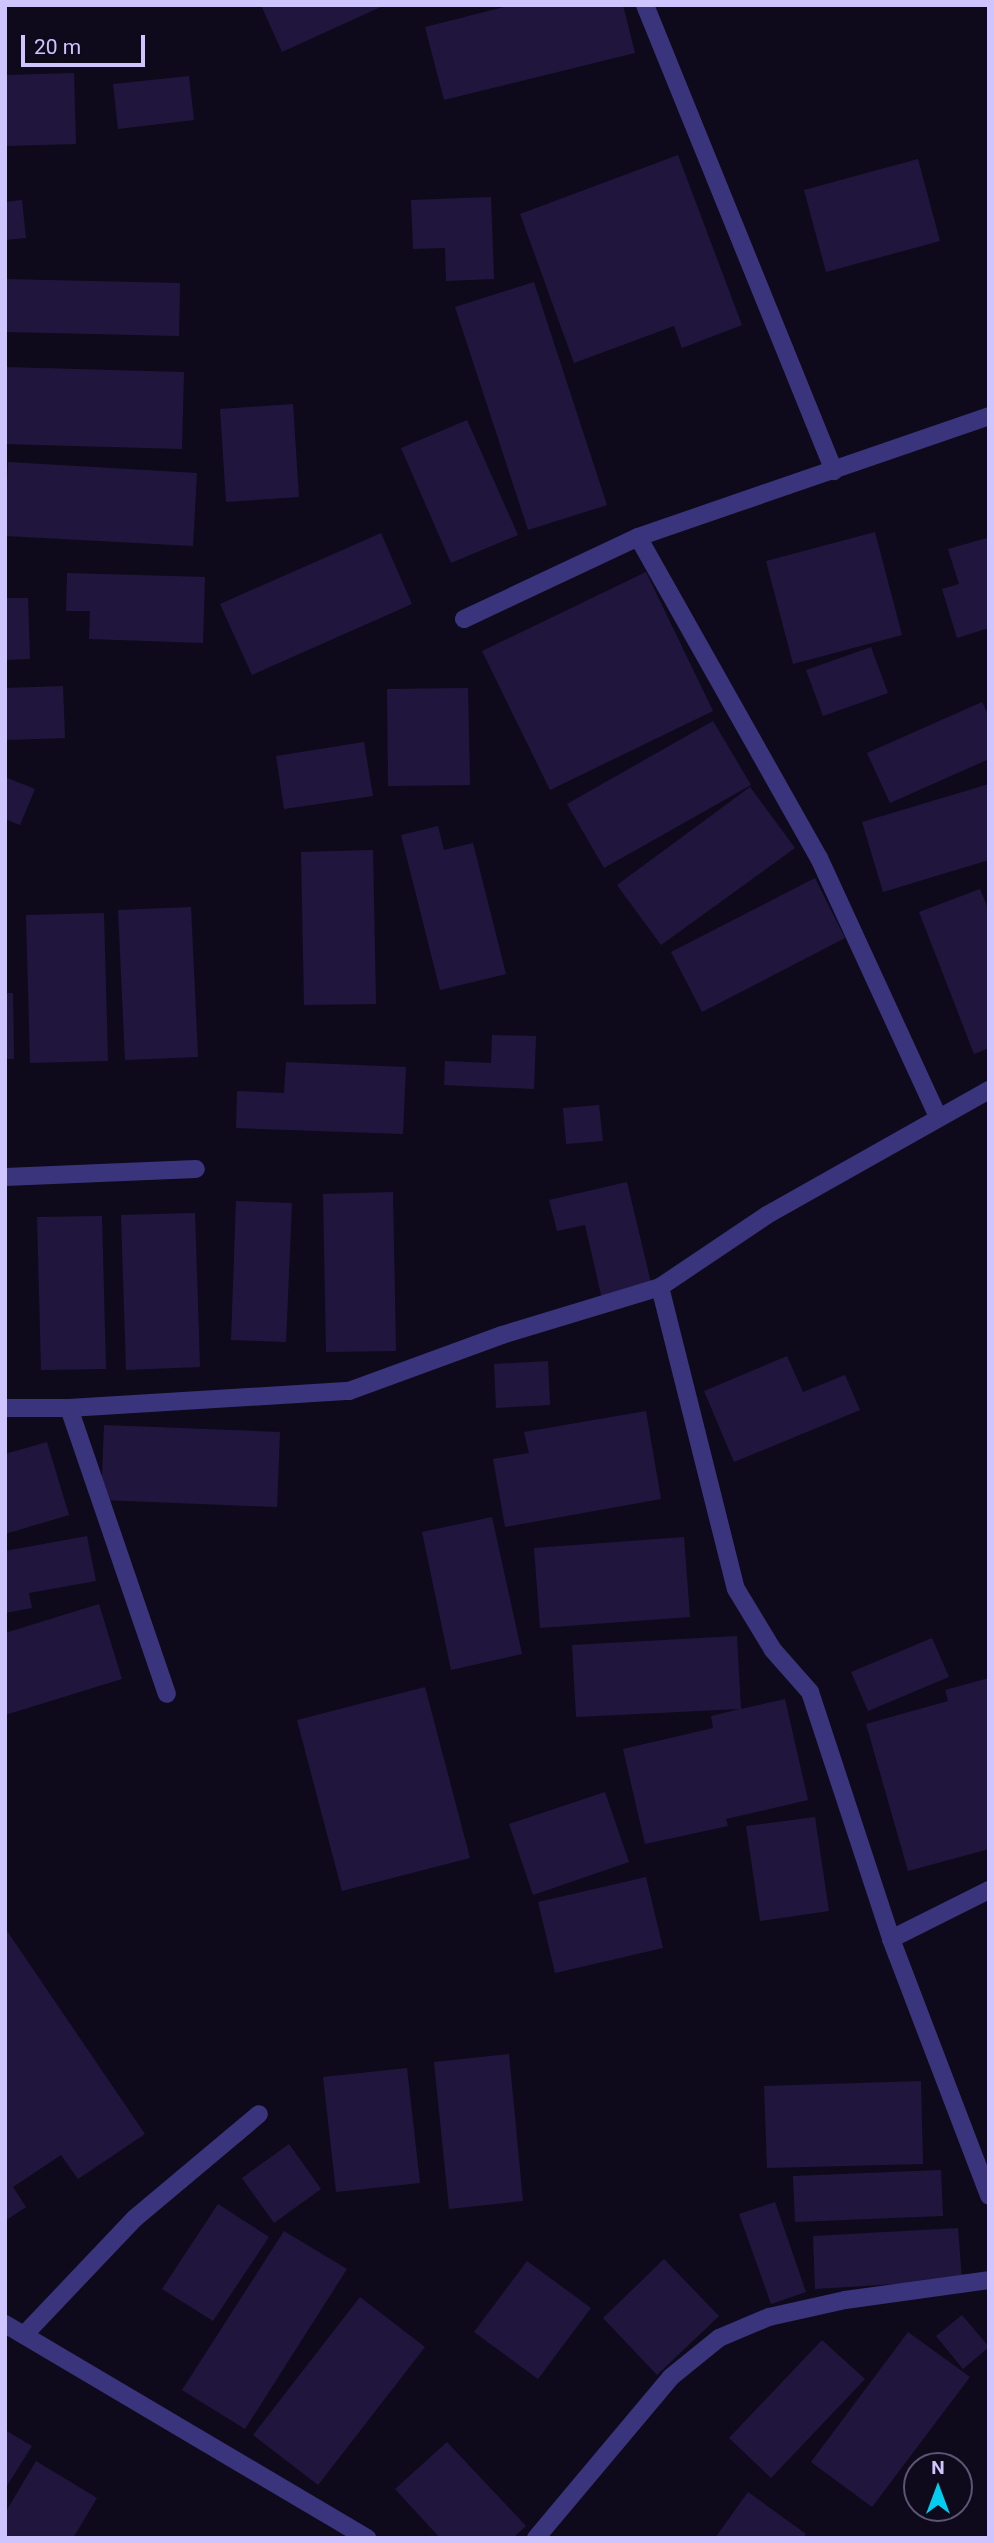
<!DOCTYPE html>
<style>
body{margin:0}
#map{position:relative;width:994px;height:2543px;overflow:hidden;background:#0e0a1b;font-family:Roboto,sans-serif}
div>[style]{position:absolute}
.building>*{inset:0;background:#20163d}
.minor>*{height:18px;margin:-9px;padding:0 9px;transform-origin:9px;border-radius:9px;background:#3a347c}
span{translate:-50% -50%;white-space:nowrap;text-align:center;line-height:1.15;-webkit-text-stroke:5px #0e0a1b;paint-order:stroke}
.frame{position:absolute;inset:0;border:7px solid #cec5ff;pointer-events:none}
.north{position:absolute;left:903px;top:2452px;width:70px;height:70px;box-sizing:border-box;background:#0e0a1b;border:2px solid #5b5576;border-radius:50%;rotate:0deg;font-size:19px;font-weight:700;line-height:28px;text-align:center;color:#cec5ff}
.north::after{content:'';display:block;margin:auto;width:24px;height:32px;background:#00cdf0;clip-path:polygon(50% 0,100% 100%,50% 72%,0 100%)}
.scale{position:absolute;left:21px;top:35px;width:124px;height:32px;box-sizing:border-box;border:4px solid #cec5ff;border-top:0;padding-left:9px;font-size:21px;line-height:24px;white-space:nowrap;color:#cec5ff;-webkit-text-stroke:5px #0e0a1b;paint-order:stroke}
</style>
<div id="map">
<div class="building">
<div style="clip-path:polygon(261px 5px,385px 5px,282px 52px)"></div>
<div style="clip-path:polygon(512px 5px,623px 5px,635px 53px,444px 100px,425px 27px)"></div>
<div style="clip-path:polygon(74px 73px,76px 144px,5px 146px,5px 75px)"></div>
<div style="clip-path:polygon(189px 76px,194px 120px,118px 129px,113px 84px)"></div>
<div style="clip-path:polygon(678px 155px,742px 325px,682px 348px,674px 326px,574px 363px,520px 214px)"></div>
<div style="clip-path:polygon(918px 159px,940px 241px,826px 272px,804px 190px)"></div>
<div style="clip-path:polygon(491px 197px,494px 279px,446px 281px,445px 248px,413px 249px,411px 200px)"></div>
<div style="clip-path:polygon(22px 200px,26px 238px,5px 240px,5px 202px)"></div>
<div style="clip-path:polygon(5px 279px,180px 283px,179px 336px,5px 332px)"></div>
<div style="clip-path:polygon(534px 282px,607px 505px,528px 530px,455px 307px)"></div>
<div style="clip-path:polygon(5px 367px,184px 372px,182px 449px,5px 444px)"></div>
<div style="clip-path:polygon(293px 404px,299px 497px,226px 502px,220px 409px)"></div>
<div style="clip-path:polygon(467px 420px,518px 535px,451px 563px,401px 448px)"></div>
<div style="clip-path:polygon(8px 462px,197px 473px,193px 546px,5px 536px)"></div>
<div style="clip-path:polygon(875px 532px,902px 635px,793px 664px,766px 561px)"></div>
<div style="clip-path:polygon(381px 533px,412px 604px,252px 675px,220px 604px)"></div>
<div style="clip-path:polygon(987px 538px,989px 628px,957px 638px,942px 589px,959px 584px,948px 549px)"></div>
<div style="clip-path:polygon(646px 572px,713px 711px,550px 790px,482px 651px)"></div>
<div style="clip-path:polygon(67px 573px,205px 577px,203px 643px,89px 639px,90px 611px,66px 611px)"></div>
<div style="clip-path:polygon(5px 598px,28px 598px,30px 659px,5px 660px)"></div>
<div style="clip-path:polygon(871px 647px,888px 693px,823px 716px,806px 670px)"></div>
<div style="clip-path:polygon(63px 686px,65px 738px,5px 740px,5px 688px)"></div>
<div style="clip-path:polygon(468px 688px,470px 785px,388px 786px,387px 689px)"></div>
<div style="clip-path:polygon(982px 702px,989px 716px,989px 759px,890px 803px,867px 753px)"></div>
<div style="clip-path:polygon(713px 721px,751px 785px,604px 868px,567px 804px)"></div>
<div style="clip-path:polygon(364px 742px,373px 796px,284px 809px,276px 756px)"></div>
<div style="clip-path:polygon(5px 777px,35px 789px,20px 825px,5px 819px)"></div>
<div style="clip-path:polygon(989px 784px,989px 860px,883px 892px,862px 822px)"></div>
<div style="clip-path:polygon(750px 787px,795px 848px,661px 945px,617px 885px)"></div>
<div style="clip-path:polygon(438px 826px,444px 850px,473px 843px,506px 974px,440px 990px,401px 835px)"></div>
<div style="clip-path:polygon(373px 850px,376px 1004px,304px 1005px,301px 852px)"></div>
<div style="clip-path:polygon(815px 878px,845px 938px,702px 1012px,671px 952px)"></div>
<div style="clip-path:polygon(980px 889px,989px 911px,989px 1048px,974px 1054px,919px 912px)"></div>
<div style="clip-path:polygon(191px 907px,198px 1057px,125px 1060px,118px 910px)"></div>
<div style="clip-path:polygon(104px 913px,108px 1061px,30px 1063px,26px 915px)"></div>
<div style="clip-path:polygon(5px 993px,13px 993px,14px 1059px,5px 1059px)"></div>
<div style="clip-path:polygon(492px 1035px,536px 1036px,534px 1089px,444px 1085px,445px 1061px,491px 1063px)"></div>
<div style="clip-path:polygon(286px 1062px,406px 1067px,403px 1134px,236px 1128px,237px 1091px,284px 1093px)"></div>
<div style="clip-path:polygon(599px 1105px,603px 1141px,566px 1144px,563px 1108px)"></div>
<div style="clip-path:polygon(627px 1182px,652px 1287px,602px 1299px,585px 1225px,557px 1231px,549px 1200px)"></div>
<div style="clip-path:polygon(393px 1192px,396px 1351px,326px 1352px,323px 1194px)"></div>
<div style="clip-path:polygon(236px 1201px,292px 1203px,286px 1342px,231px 1340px)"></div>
<div style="clip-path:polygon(195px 1213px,200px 1367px,126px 1370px,121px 1215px)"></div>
<div style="clip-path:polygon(102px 1216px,106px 1369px,41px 1370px,37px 1217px)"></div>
<div style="clip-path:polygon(787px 1356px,803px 1392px,845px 1375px,860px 1410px,734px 1462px,704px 1391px)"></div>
<div style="clip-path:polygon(548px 1361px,550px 1405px,496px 1408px,494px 1364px)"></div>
<div style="clip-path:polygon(646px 1411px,661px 1499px,505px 1527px,493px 1459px,529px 1453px,524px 1432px)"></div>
<div style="clip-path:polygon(104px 1425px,280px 1432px,277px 1507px,101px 1500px)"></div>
<div style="clip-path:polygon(47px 1442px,69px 1515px,5px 1534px,5px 1454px)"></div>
<div style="clip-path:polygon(492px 1517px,522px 1654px,451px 1670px,422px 1532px)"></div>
<div style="clip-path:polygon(87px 1536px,96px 1581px,29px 1593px,32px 1608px,5px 1613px,5px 1551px)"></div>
<div style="clip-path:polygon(684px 1537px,690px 1617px,540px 1628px,534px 1548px)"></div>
<div style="clip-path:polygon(99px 1604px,122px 1679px,5px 1715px,5px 1633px)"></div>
<div style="clip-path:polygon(737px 1636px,741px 1709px,785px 1699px,808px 1800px,726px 1819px,728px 1826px,645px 1844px,623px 1749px,713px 1728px,711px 1716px,740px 1709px,576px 1717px,572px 1645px)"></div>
<div style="clip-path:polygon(932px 1638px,949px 1677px,868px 1711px,851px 1672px)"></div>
<div style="clip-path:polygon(989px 1678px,989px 1849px,908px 1871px,866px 1724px,948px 1701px,945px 1690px)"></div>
<div style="clip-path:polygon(425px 1687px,470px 1858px,342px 1891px,297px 1720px)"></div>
<div style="clip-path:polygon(605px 1792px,629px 1862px,533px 1895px,509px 1824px)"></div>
<div style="clip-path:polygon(815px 1817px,829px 1911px,760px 1921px,746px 1826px)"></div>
<div style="clip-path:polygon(646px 1877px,663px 1948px,555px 1973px,538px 1902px)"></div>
<div style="clip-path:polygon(5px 1928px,145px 2134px,78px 2179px,61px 2155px,13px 2187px,26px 2207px,5px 2221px)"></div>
<div style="clip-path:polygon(509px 2054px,523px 2201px,449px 2209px,434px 2062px)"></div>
<div style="clip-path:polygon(407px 2068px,420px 2183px,336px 2192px,323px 2077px)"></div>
<div style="clip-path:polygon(921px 2081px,923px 2164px,767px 2168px,764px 2086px)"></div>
<div style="clip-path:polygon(289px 2144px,321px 2189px,274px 2223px,242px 2178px)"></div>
<div style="clip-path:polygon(941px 2170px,943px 2216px,795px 2222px,793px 2176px)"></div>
<div style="clip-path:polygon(775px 2202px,806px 2292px,771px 2304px,739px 2214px)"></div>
<div style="clip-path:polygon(218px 2204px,269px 2237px,213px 2321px,162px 2289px)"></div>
<div style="clip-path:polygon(958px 2228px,962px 2280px,815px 2289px,813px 2236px)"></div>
<div style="clip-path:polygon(284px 2231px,347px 2269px,245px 2429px,182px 2390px)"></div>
<div style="clip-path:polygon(664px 2259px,719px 2316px,657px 2375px,603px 2318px)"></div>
<div style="clip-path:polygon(527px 2261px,591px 2308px,538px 2379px,474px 2332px)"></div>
<div style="clip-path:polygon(360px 2297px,425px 2347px,318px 2485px,253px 2435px)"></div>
<div style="clip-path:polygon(962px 2315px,989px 2347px,963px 2369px,936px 2336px)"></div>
<div style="clip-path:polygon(908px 2332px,970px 2377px,872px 2507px,811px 2462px)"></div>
<div style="clip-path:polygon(822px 2340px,865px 2379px,771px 2478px,729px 2438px)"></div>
<div style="clip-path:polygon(5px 2430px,32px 2446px,5px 2489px)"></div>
<div style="clip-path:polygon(447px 2442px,526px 2526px,513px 2538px,440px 2538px,395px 2489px)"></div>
<div style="clip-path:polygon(36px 2461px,97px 2498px,73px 2538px,5px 2538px,5px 2513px)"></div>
<div style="clip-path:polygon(748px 2492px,806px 2534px,803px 2538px,715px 2538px)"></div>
</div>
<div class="minor">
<div style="left:645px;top:5px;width:503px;rotate:67.92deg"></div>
<div style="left:638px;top:537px;width:369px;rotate:60.6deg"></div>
<div style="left:819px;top:858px;width:285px;rotate:65.3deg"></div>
<div style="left:464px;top:619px;width:192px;rotate:-25.2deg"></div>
<div style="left:638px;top:537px;width:371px;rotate:-19deg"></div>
<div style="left:5px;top:1177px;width:191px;rotate:-2.4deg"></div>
<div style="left:660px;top:1287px;width:311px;rotate:75.9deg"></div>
<div style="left:736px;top:1589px;width:71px;rotate:58.8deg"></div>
<div style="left:773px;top:1650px;width:56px;rotate:48.6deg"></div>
<div style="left:810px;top:1692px;width:260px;rotate:71.8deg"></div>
<div style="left:891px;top:1939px;width:275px;rotate:69.1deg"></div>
<div style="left:5px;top:1408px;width:64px"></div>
<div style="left:69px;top:1408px;width:281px;rotate:-3.5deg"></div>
<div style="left:349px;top:1391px;width:163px;rotate:-20.1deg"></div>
<div style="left:502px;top:1335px;width:165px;rotate:-16.9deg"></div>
<div style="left:660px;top:1287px;width:129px;rotate:-33.9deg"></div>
<div style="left:767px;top:1215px;width:255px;rotate:-29.4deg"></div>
<div style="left:69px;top:1408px;width:302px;rotate:71.1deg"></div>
<div style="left:891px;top:1939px;width:110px;rotate:-26.6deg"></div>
<div style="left:5px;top:2324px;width:421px;rotate:30.6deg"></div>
<div style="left:24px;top:2335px;width:160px;rotate:-46.5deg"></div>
<div style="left:134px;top:2219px;width:163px;rotate:-40deg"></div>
<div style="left:536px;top:2538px;width:210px;rotate:-50deg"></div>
<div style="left:671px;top:2377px;width:62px;rotate:-39.1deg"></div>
<div style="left:719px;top:2338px;width:54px;rotate:-22.8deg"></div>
<div style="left:769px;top:2317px;width:78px;rotate:-12.6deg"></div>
<div style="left:845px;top:2300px;width:145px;rotate:-7.9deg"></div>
</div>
<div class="frame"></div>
<div class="north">N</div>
<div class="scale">20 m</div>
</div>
